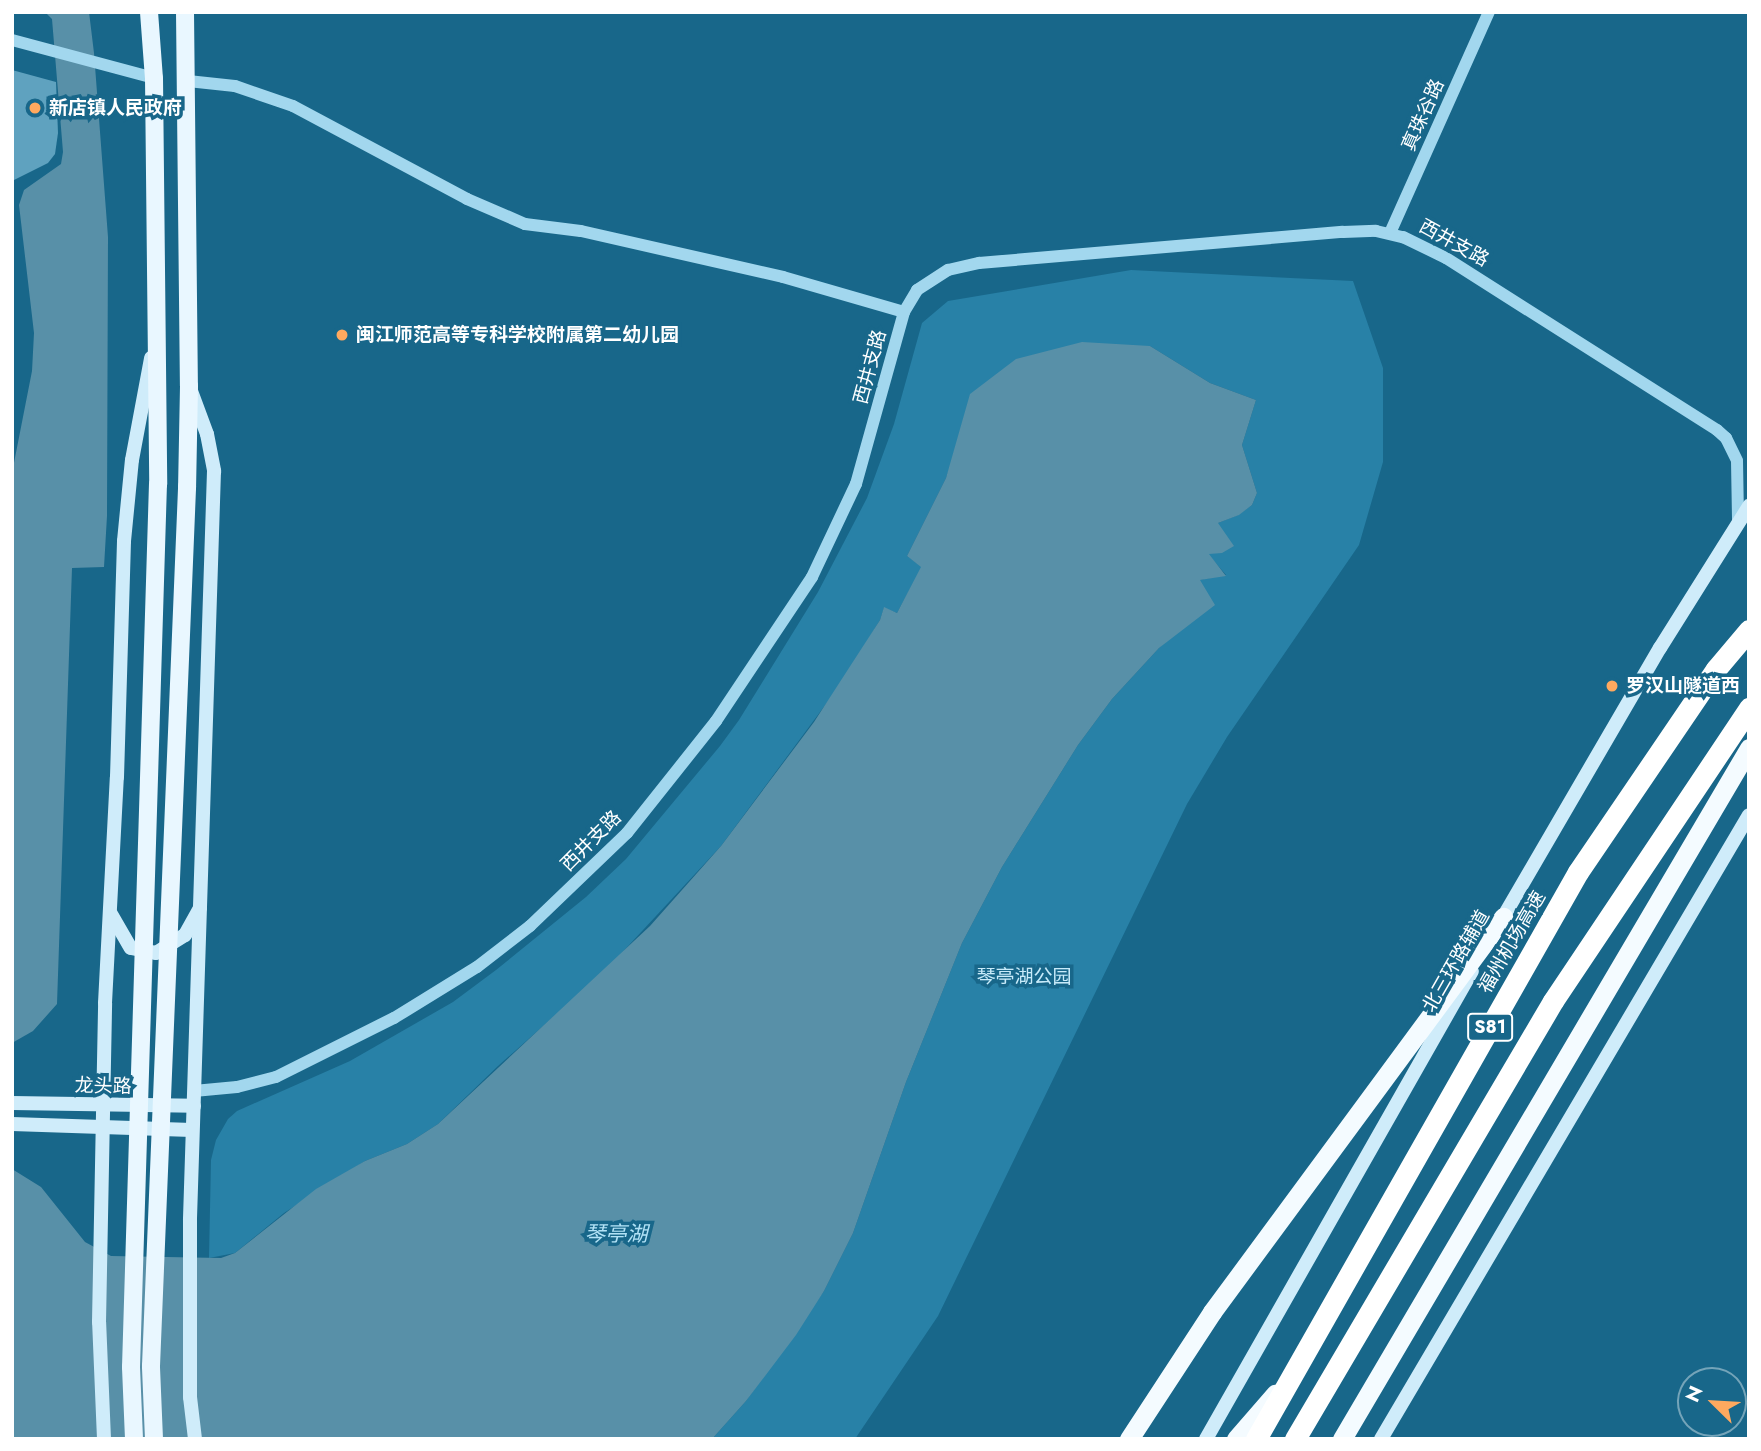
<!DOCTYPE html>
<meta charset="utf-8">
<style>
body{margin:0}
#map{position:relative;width:1761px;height:1451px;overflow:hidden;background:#18678a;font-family:Jost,"Noto Sans SC",sans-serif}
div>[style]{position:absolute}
.green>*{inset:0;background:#2881a7}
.water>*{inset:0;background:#5890a8}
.building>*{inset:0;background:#5fa2bf}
.tertiary>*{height:12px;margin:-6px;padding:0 6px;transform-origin:6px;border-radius:6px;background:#a2d7ee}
.secondary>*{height:14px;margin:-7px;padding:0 7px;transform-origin:7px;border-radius:7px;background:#cfecfa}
.primary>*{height:18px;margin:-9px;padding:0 9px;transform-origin:9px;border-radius:9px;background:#e9f7ff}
.trunk>*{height:19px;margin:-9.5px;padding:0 9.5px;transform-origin:9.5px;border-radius:9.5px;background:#f4fbff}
.motorway>*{height:21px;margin:-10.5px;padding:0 10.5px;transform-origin:10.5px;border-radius:10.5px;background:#fff}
.primary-bridge>*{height:18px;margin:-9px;padding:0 9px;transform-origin:9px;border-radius:9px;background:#e9f7ff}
.dots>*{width:19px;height:19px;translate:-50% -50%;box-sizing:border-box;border:4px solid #18678a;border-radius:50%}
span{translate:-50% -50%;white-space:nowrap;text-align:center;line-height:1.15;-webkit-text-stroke:7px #18678a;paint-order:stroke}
.shield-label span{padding:2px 5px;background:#18678a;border:2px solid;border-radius:5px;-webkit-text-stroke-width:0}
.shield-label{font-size:18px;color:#fff;font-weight:700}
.poi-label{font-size:19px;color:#fff;font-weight:700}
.left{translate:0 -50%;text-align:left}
.street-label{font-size:19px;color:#fff}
.park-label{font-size:19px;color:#c8ebfa}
.water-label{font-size:21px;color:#b2e2f6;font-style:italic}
.frame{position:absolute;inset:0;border:14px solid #fff;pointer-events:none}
.north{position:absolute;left:1677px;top:1367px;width:70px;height:70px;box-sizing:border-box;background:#18678a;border:2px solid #74a4b9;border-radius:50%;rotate:294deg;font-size:19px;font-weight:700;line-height:28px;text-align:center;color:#fff}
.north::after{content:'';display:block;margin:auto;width:24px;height:32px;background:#ffa95f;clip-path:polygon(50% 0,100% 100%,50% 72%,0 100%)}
</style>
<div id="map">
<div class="green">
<div style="clip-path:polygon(1131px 270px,1353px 281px,1383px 368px,1383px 462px,1359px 545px,1227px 737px,1187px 804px,938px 1316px,855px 1439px,712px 1439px,746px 1401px,824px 1291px,853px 1233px,906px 1082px,962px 943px,1002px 867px,1078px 745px,1112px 699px,1159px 648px,1182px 627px,1199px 580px,1226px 575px,1208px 554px,1218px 523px,1238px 515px,1252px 505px,1257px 493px,1242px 445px,1256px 400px,1210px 383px,1150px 346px,957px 447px,946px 478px,907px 556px,922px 567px,897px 613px,884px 608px,880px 620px,840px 685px,721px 846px,604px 972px,498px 1066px,438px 1124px,407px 1144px,365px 1161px,284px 1213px,235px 1253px,209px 1258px,211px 1160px,216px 1140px,228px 1119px,237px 1111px,350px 1061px,453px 1002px,496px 970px,586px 897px,626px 859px,720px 746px,739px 720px,818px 592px,867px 498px,894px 424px,922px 323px,948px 301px)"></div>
</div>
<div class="water">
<div style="clip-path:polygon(45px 12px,89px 12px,94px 53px,108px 237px,107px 516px,104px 567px,72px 568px,57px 1004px,33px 1031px,12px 1043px,12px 473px,32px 371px,34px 333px,19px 205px,24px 190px,61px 164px,63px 152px,52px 19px)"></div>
<div style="clip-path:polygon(1082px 342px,1150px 346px,1210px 383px,1256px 400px,1242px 445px,1257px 493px,1252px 505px,1239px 515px,1218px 523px,1234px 546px,1222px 553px,1209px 554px,1226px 576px,1200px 580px,1215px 605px,1159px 648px,1112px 699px,1078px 745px,1002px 867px,962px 943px,906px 1082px,853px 1233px,824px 1291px,796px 1335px,746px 1401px,712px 1439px,12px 1439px,12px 1169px,41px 1187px,85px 1242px,111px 1256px,221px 1258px,235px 1253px,316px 1189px,365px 1161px,407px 1144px,438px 1124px,650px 926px,721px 846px,814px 722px,880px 620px,884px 607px,897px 613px,921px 567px,907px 556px,946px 478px,970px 394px,1016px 359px)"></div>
</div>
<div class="building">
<div style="clip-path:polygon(12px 70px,56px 82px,58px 133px,55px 154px,48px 163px,12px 181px)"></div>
</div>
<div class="tertiary">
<div style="left:12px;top:40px;width:147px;rotate:15deg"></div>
<div style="left:188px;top:81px;width:47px;rotate:6.1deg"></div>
<div style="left:235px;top:86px;width:61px;rotate:19deg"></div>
<div style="left:293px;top:106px;width:197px;rotate:28.1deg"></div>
<div style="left:467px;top:199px;width:63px;rotate:23.3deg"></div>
<div style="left:525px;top:224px;width:56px;rotate:7.1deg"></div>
<div style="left:581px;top:231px;width:207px;rotate:12.8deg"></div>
<div style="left:783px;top:277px;width:126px;rotate:16.1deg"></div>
<div style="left:1390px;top:233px;width:242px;rotate:-65.9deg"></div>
<div style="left:194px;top:1091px;width:43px;rotate:-5.3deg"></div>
<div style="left:237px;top:1087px;width:40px;rotate:-14.4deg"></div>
<div style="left:276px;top:1077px;width:132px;rotate:-26.6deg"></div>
<div style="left:394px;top:1018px;width:97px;rotate:-31.6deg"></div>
<div style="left:477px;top:967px;width:67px;rotate:-37.7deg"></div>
<div style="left:530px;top:926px;width:134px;rotate:-43.8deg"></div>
<div style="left:627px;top:833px;width:143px;rotate:-51.5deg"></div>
<div style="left:716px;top:721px;width:173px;rotate:-56.3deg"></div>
<div style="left:812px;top:577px;width:103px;rotate:-64.7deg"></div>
<div style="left:856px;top:484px;width:179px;rotate:-74.4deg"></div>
<div style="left:904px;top:312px;width:26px;rotate:-59deg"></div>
<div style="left:917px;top:290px;width:37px;rotate:-33deg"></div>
<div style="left:948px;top:270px;width:32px;rotate:-13deg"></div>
<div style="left:979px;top:263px;width:365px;rotate:-4.9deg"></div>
<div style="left:1343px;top:232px;width:33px;rotate:-2deg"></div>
<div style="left:1376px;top:231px;width:28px;rotate:13deg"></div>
<div style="left:1403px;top:237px;width:48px;rotate:26deg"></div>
<div style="left:1446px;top:258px;width:321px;rotate:32.4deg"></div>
<div style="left:1717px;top:430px;width:12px;rotate:42deg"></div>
<div style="left:1726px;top:438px;width:25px;rotate:64deg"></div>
<div style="left:1737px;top:461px;width:60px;rotate:89deg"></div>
</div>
<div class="secondary">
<div style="left:191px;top:391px;width:46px;rotate:69.6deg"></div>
<div style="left:207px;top:434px;width:38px;rotate:79deg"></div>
<div style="left:214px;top:471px;width:749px;rotate:91.84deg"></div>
<div style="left:190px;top:1220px;width:177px;rotate:90deg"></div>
<div style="left:190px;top:1397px;width:42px;rotate:83.2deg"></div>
<div style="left:111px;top:914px;width:39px;rotate:60deg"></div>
<div style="left:131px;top:948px;width:25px;rotate:11deg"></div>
<div style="left:156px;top:953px;width:34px;rotate:-32deg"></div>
<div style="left:185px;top:935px;width:31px;rotate:-61deg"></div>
<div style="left:1498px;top:926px;width:322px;rotate:-59.8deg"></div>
<div style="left:1660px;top:648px;width:168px;rotate:-57.9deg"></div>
<div style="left:12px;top:1103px;width:182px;rotate:0.9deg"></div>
<div style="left:12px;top:1124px;width:180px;rotate:1.9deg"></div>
<div style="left:104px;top:1439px;width:117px;rotate:-92.4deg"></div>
<div style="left:99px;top:1322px;width:319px;rotate:-88.9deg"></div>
<div style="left:105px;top:1003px;width:226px;rotate:-87deg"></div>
<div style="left:117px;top:777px;width:236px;rotate:-88.3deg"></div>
<div style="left:124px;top:541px;width:81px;rotate:-84.4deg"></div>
<div style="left:132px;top:460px;width:104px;rotate:-79.4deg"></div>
<div style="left:1206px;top:1439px;width:538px;rotate:-60.39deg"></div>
<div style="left:1381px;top:1439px;width:724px;rotate:-59.47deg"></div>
</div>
<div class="primary">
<div style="left:149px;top:12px;width:66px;rotate:85.7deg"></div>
<div style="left:154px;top:78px;width:406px;rotate:89.4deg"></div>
<div style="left:185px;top:12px;width:374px;rotate:89.4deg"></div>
<div style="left:189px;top:386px;width:101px;rotate:91.1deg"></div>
</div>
<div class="trunk">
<div style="left:1129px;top:1439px;width:152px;rotate:-56.8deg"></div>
<div style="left:1212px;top:1312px;width:491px;rotate:-53.6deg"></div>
<div style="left:1236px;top:1439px;width:60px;rotate:-49.1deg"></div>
<div style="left:1342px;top:1439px;width:802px;rotate:-59.5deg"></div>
</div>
<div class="motorway">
<div style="left:1256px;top:1439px;width:652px;rotate:-60.41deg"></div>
<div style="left:1578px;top:872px;width:245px;rotate:-55.8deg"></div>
<div style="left:1716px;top:669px;width:51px;rotate:-49.8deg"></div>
<div style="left:1295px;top:1439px;width:508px;rotate:-59.5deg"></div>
<div style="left:1553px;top:1001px;width:353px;rotate:-56.2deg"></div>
</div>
<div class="primary-bridge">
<div style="left:134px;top:1439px;width:72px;rotate:-92.4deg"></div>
<div style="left:131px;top:1367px;width:883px;rotate:-88.25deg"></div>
<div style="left:154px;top:1439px;width:73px;rotate:-92.4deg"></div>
<div style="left:151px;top:1366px;width:880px;rotate:-87.65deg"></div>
</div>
<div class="dots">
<div style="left:35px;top:108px;background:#ffa95f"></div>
<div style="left:342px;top:335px;background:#ffa95f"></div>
<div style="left:1612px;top:686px;background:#ffa95f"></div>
</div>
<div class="shield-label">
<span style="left:1490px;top:1027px">S81</span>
</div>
<div class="poi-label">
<span class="left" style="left:49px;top:108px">新店镇人民政府</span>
<span class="left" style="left:356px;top:335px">闽江师范高等专科学校附属第二幼儿园</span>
<span class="left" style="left:1626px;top:686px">罗汉山隧道西</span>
</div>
<div class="street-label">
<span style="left:1423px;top:115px;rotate:-66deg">真珠谷路</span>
<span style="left:1454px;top:243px;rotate:29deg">西井支路</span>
<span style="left:870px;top:367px;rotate:-75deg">西井支路</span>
<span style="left:591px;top:841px;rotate:-45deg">西井支路</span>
<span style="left:1512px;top:942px;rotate:-60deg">福州机场高速</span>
<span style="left:1456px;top:961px;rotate:-60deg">北三环路辅道</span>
<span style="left:103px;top:1086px;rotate:1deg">龙头路</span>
</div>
<div class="park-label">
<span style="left:1024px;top:977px">琴亭湖公园</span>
</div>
<div class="water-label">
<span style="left:616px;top:1234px">琴亭湖</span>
</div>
<div class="frame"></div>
<div class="north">N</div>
</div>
